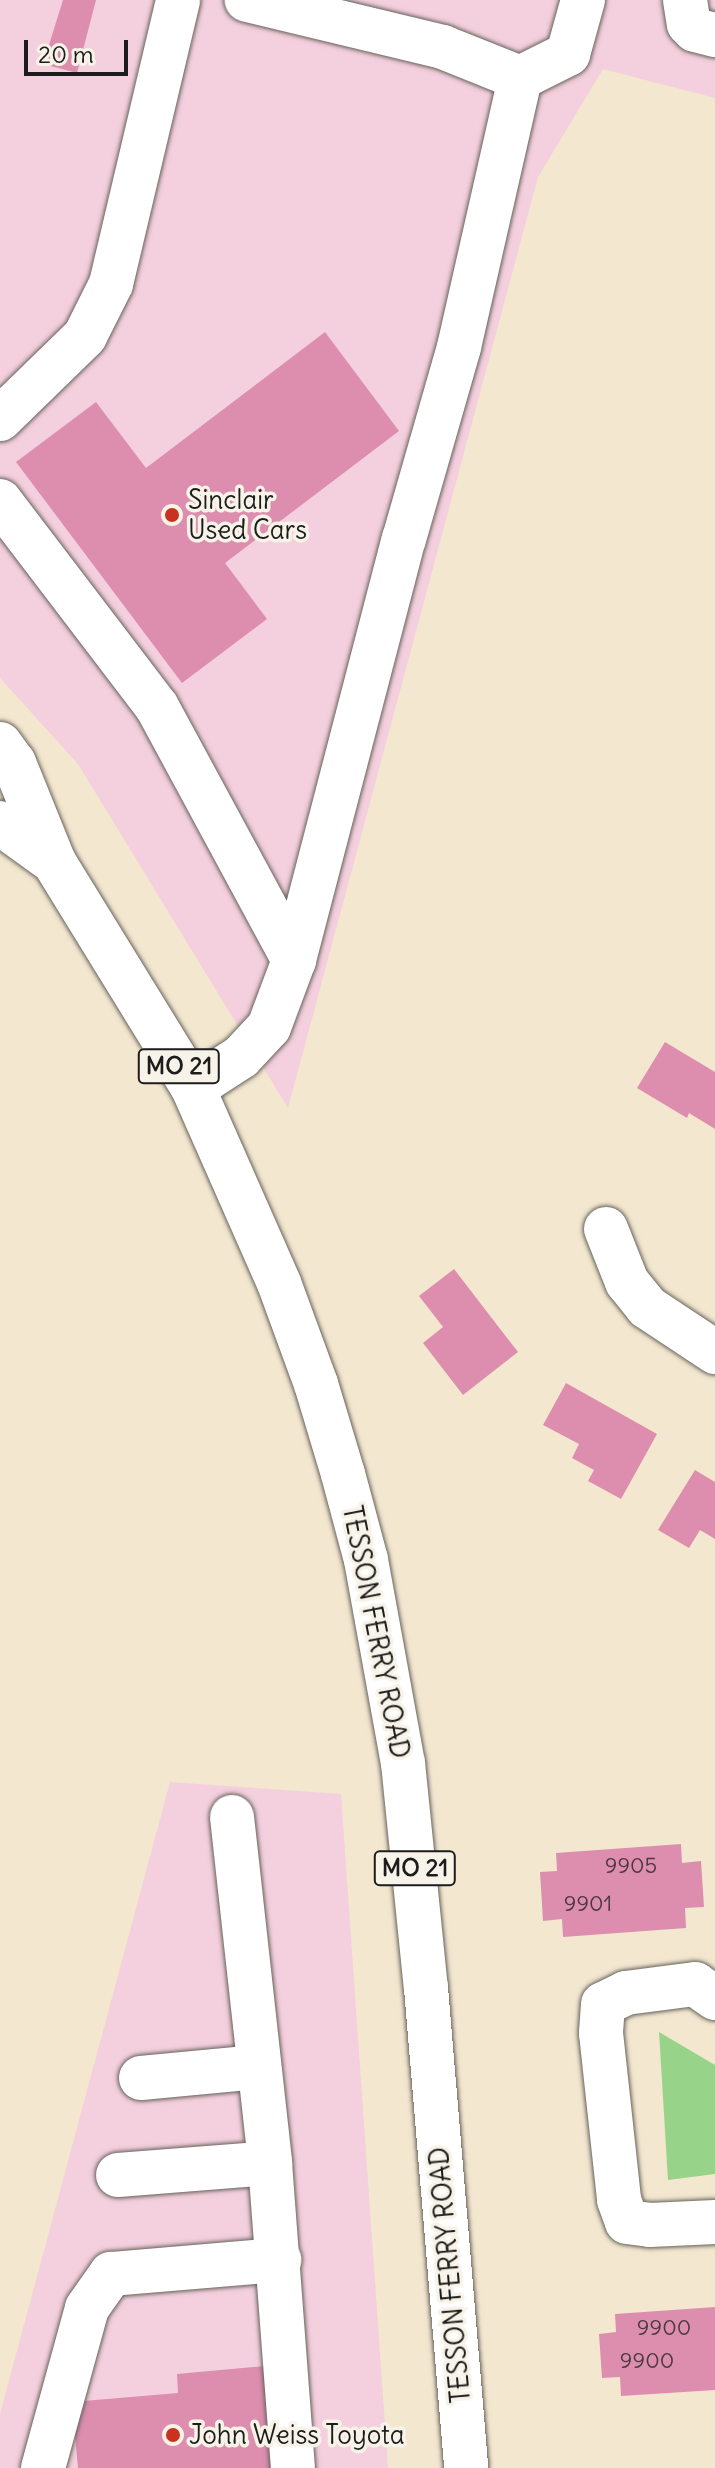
<!DOCTYPE html>
<style>
body{margin:0}
#map{position:relative;width:715px;height:2468px;overflow:hidden;background:#f3e7d0;font-family:Delius,sans-serif}
div>[style]{position:absolute}
.built>*{inset:0;background:#f4cfde}
.green>*{inset:0;background:#97d489}
.building>*{inset:0;background:#dd8eaf}
.roads{filter:drop-shadow(0 0 2px #67635b) drop-shadow(0 0 2px #67635b)}
.minor>*{height:44px;margin:-22px;padding:0 22px;transform-origin:22px;border-radius:22px;background:#fff}
.major>*{height:44px;margin:-22px;padding:0 22px;transform-origin:22px;border-radius:22px;background:#fff}
.dots>*{width:22px;height:22px;translate:-50% -50%;box-sizing:border-box;border:4px solid #f7f3e8;border-radius:50%}
span{translate:-50% -50%;white-space:nowrap;text-align:center;line-height:1.15;-webkit-text-stroke:7px #f7f3e8;paint-order:stroke}
.number-label{font-size:22px;color:#4c3841}
.number-label span{-webkit-text-stroke-width:0}
.shield-label span{padding:2px 6px;background:#f7f3e8;border:2px solid;border-radius:6px;-webkit-text-stroke-width:0}
.shield-label{font-size:24px;color:#1c1c1c;font-weight:700}
.poi-label{font-size:26px;color:#1c1c1c}
.left{translate:0 -50%;text-align:left}
.street-label{font-size:26px;color:#1c1c1c}
.scale{position:absolute;left:24px;top:40px;width:104px;height:36px;box-sizing:border-box;border:4px solid #1c1c1c;border-top:0;padding-left:10px;font-size:24px;line-height:28px;white-space:nowrap;color:#1c1c1c;-webkit-text-stroke:6px #f7f3e8;paint-order:stroke}
</style>
<div id="map">
<div class="built">
<div style="clip-path:polygon(0 0,715px 0,715px 98px,603px 69px,538px 177px,288px 1108px,78px 764px,0 678px)"></div>
<div style="clip-path:polygon(170px 1782px,341px 1794px,388px 2468px,0 2468px,0 2414px)"></div>
</div>
<div class="green">
<div style="clip-path:polygon(659px 2032px,715px 2065px,715px 2174px,668px 2180px)"></div>
</div>
<div class="building">
<div style="clip-path:polygon(63px 0,96px 0,77px 73px,43px 64px)"></div>
<div style="clip-path:polygon(325px 332px,399px 431px,225px 563px,267px 619px,182px 683px,16px 462px,96px 402px,146px 468px)"></div>
<div style="clip-path:polygon(665px 1042px,715px 1072px,715px 1129px,689px 1113px,687px 1118px,637px 1088px)"></div>
<div style="clip-path:polygon(454px 1269px,518px 1352px,463px 1395px,423px 1343px,443px 1327px,419px 1296px)"></div>
<div style="clip-path:polygon(566px 1383px,657px 1434px,621px 1499px,588px 1481px,594px 1470px,572px 1458px,579px 1444px,543px 1425px)"></div>
<div style="clip-path:polygon(695px 1470px,715px 1482px,715px 1539px,700px 1530px,689px 1548px,658px 1530px)"></div>
<div style="clip-path:polygon(681px 1844px,682px 1863px,701px 1861px,704px 1907px,685px 1908px,686px 1928px,563px 1937px,562px 1919px,543px 1921px,540px 1872px,557px 1871px,556px 1853px)"></div>
<div style="clip-path:polygon(715px 2307px,715px 2390px,621px 2396px,620px 2377px,602px 2378px,599px 2334px,616px 2332px,615px 2314px)"></div>
<div style="clip-path:polygon(265px 2366px,274px 2468px,78px 2468px,72px 2402px,178px 2393px,177px 2374px)"></div>
</div>
<div class="roads">
<div class="minor">
<div style="left:685px;top:0;width:24px;rotate:81deg"></div>
<div style="left:689px;top:24px;width:8px;rotate:45deg"></div>
<div style="left:695px;top:30px;width:21px;rotate:14deg"></div>
<div style="left:520px;top:78px;width:54px;rotate:-26.6deg"></div>
<div style="left:568px;top:54px;width:56px;rotate:-74.5deg"></div>
<div style="left:0;top:419px;width:119px;rotate:-44.3deg"></div>
<div style="left:85px;top:336px;width:58px;rotate:-63.4deg"></div>
<div style="left:111px;top:284px;width:292px;rotate:-76.7deg"></div>
<div style="left:0;top:501px;width:259px;rotate:52.7deg"></div>
<div style="left:157px;top:707px;width:288px;rotate:61.6deg"></div>
<div style="left:193px;top:1088px;width:57px;rotate:-32.9deg"></div>
<div style="left:241px;top:1057px;width:41px;rotate:-47deg"></div>
<div style="left:269px;top:1027px;width:72px;rotate:-69.5deg"></div>
<div style="left:294px;top:960px;width:435px;rotate:-75.4deg"></div>
<div style="left:404px;top:539px;width:200px;rotate:-74deg"></div>
<div style="left:459px;top:347px;width:276px;rotate:-77.2deg"></div>
<div style="left:520px;top:78px;width:83px;rotate:-158.1deg"></div>
<div style="left:443px;top:47px;width:202px;rotate:-166.5deg"></div>
<div style="left:606px;top:1229px;width:57px;rotate:68.4deg"></div>
<div style="left:627px;top:1282px;width:32px;rotate:51deg"></div>
<div style="left:647px;top:1307px;width:82px;rotate:33.5deg"></div>
<div style="left:232px;top:1817px;width:348px;rotate:83.7deg"></div>
<div style="left:270px;top:2163px;width:306px;rotate:85.7deg"></div>
<div style="left:715px;top:1998px;width:24px;rotate:-145deg"></div>
<div style="left:695px;top:1984px;width:70px;rotate:172.6deg"></div>
<div style="left:626px;top:1993px;width:25px;rotate:154deg"></div>
<div style="left:603px;top:2004px;width:29px;rotate:94deg"></div>
<div style="left:601px;top:2033px;width:168px;rotate:83.8deg"></div>
<div style="left:619px;top:2200px;width:23px;rotate:70deg"></div>
<div style="left:627px;top:2222px;width:23px;rotate:7deg"></div>
<div style="left:650px;top:2225px;width:65px;rotate:-2.6deg"></div>
<div style="left:141px;top:2078px;width:117px;rotate:-5.4deg"></div>
<div style="left:118px;top:2175px;width:152px;rotate:-4.5deg"></div>
<div style="left:43px;top:2468px;width:166px;rotate:-74.6deg"></div>
<div style="left:87px;top:2308px;width:42px;rotate:-54.8deg"></div>
<div style="left:111px;top:2274px;width:169px;rotate:-4.8deg"></div>
</div>
<div class="major">
<div style="left:0;top:744px;width:24px;rotate:54deg"></div>
<div style="left:14px;top:763px;width:107px;rotate:68deg"></div>
<div style="left:54px;top:862px;width:265px;rotate:58.4deg"></div>
<div style="left:193px;top:1088px;width:213px;rotate:66.2deg"></div>
<div style="left:279px;top:1283px;width:108px;rotate:69.9deg"></div>
<div style="left:316px;top:1384px;width:94px;rotate:73.3deg"></div>
<div style="left:343px;top:1474px;width:89px;rotate:75deg"></div>
<div style="left:366px;top:1560px;width:206px;rotate:79.7deg"></div>
<div style="left:403px;top:1763px;width:226px;rotate:84.2deg"></div>
<div style="left:426px;top:1988px;width:482px;rotate:85.2deg"></div>
<div style="left:0;top:823px;width:67px;rotate:35.8deg"></div>
</div>
</div>
<div class="dots">
<div style="left:172px;top:515px;background:#c8321e"></div>
<div style="left:173px;top:2435px;background:#c8321e"></div>
</div>
<div class="number-label">
<span style="left:631px;top:1866px">9905</span>
<span style="left:588px;top:1904px">9901</span>
<span style="left:664px;top:2328px">9900</span>
<span style="left:647px;top:2361px">9900</span>
</div>
<div class="shield-label">
<span style="left:179px;top:1066px">MO 21</span>
<span style="left:415px;top:1868px">MO 21</span>
</div>
<div class="poi-label">
<span class="left" style="left:188px;top:515px">Sinclair<br>Used Cars</span>
<span class="left" style="left:189px;top:2435px">John Weiss Toyota</span>
</div>
<div class="street-label">
<span style="left:376px;top:1632px;rotate:79deg">TESSON FERRY ROAD</span>
<span style="left:450px;top:2275px;rotate:-95deg">TESSON FERRY ROAD</span>
</div>
<div class="scale">20 m</div>
</div>
